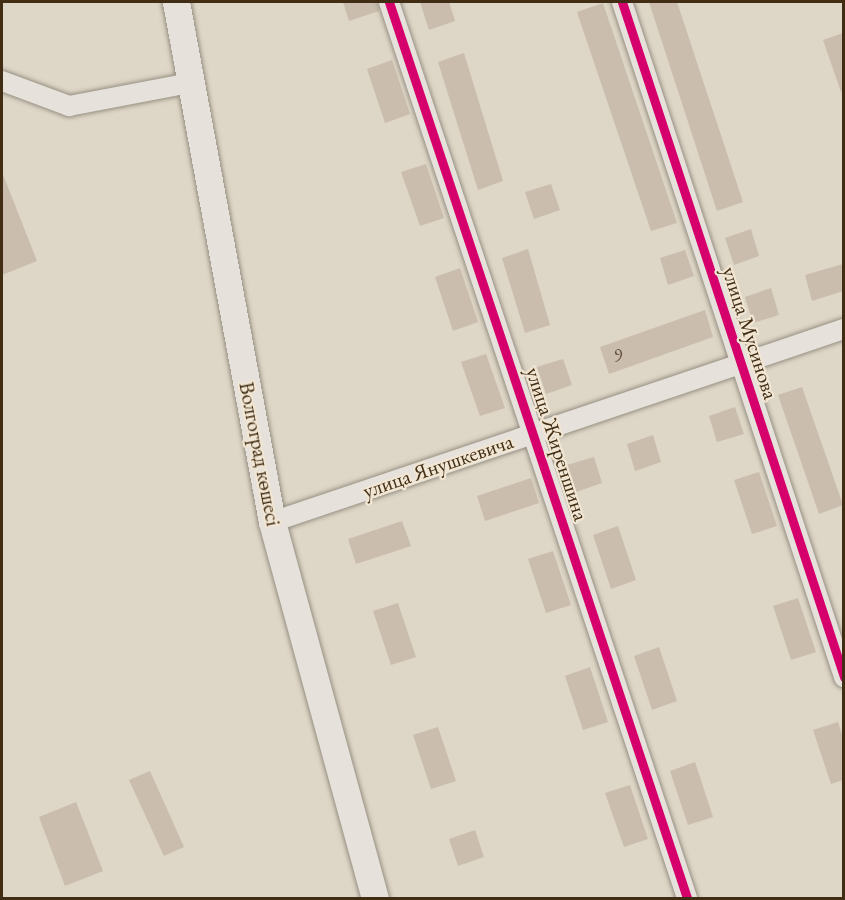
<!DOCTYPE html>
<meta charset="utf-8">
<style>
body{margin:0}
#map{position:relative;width:845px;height:900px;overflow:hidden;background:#ded6c6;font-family:"EB Garamond",serif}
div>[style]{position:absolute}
.building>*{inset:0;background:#cabdae}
.roads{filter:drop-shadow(0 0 2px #969083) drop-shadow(0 0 2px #969083)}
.street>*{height:20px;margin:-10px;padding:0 10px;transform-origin:10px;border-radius:10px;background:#e6e1da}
.secondary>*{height:27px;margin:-13.5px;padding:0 13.5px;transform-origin:13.5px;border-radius:13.5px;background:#e6e1da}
.cycleway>*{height:9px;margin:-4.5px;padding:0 4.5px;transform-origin:4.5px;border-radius:4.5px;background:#d6006c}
span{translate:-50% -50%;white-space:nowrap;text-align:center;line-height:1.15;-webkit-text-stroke:4.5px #f1e6d3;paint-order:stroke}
.number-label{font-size:18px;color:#66533d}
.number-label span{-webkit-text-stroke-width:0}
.street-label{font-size:21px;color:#412d14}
.frame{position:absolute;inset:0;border:3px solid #412d14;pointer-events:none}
</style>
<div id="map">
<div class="building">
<div style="clip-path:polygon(343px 2px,377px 2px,379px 11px,349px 21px)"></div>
<div style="clip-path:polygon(420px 2px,449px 2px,455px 21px,429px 30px)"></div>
<div style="clip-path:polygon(649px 2px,677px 2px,743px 202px,717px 211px)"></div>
<div style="clip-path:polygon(603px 3px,677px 223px,651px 231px,577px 12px)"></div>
<div style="clip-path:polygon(843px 33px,843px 91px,841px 92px,823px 40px)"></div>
<div style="clip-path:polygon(464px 53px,503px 181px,478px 190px,438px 62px)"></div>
<div style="clip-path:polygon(392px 60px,410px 114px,385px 123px,367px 69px)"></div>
<div style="clip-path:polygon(426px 164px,444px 218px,420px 226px,401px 172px)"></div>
<div style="clip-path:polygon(2px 172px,37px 261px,2px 275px)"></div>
<div style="clip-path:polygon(551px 184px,560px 210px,534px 219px,525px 192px)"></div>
<div style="clip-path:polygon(751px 229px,759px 256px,734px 265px,725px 238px)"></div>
<div style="clip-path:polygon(528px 249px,550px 325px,525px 333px,502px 258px)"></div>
<div style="clip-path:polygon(685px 250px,694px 276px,668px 285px,660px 258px)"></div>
<div style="clip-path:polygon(843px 264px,843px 291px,812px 301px,805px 275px)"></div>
<div style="clip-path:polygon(460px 268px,478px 322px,453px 331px,435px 277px)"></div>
<div style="clip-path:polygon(771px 288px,779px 315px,753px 323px,745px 297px)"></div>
<div style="clip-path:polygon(705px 310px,713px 337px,609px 374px,600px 347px)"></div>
<div style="clip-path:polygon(486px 354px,505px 408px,480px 416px,461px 362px)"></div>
<div style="clip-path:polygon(563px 359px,572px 385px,546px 394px,537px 367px)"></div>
<div style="clip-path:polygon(802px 387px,843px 505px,819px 514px,778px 395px)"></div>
<div style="clip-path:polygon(735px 407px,744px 434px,717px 442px,709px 416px)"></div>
<div style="clip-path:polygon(653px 435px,661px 462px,635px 471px,627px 444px)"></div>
<div style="clip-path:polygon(594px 457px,602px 483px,576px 492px,567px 465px)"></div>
<div style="clip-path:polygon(759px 472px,777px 526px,752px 534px,734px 480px)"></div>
<div style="clip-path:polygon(531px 478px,539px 503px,485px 521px,477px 496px)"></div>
<div style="clip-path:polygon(402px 521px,411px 546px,356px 564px,348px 539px)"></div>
<div style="clip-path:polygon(618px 526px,636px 580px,611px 589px,593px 535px)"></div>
<div style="clip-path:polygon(553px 551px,571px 605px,546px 613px,528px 559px)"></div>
<div style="clip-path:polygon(798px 598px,816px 652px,791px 660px,773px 606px)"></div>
<div style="clip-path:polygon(398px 603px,416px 657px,391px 665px,373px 611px)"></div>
<div style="clip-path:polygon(659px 647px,677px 701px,652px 710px,634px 656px)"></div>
<div style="clip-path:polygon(590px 667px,608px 722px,583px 730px,565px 676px)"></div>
<div style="clip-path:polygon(838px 722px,843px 738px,843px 780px,831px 784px,813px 730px)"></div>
<div style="clip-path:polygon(438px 727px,456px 781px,431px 789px,413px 735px)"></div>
<div style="clip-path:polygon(695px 762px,713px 817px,688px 825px,670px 771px)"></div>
<div style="clip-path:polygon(150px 771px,184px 847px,164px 856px,129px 780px)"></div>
<div style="clip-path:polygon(630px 785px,648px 839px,624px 847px,605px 793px)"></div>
<div style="clip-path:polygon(76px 802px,103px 871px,65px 886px,39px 817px)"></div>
<div style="clip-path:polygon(475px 830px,484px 857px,458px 866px,449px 839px)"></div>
</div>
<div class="roads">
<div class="street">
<div style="left:389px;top:2px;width:944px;rotate:71.6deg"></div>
<div style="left:622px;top:2px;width:711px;rotate:71.79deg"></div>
<div style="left:2px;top:81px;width:72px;rotate:20.5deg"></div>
<div style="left:69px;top:106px;width:123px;rotate:-10.8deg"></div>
<div style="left:272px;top:522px;width:604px;rotate:-18.65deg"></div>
</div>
<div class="secondary">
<div style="left:176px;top:2px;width:529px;rotate:79.54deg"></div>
<div style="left:272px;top:522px;width:390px;rotate:74.7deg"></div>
</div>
</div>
<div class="cycleway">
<div style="left:389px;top:2px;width:944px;rotate:71.6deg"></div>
<div style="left:622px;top:2px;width:711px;rotate:71.79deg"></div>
</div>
<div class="number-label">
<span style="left:618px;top:356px">9</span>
</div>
<div class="street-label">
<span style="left:750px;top:333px;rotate:72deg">улица Мусинова</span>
<span style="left:557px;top:444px;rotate:72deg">улица Жиреншина</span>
<span style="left:260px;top:454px;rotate:79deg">Волгоград көшесі</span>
<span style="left:438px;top:466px;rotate:-19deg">улица Янушкевича</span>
</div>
<div class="frame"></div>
</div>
